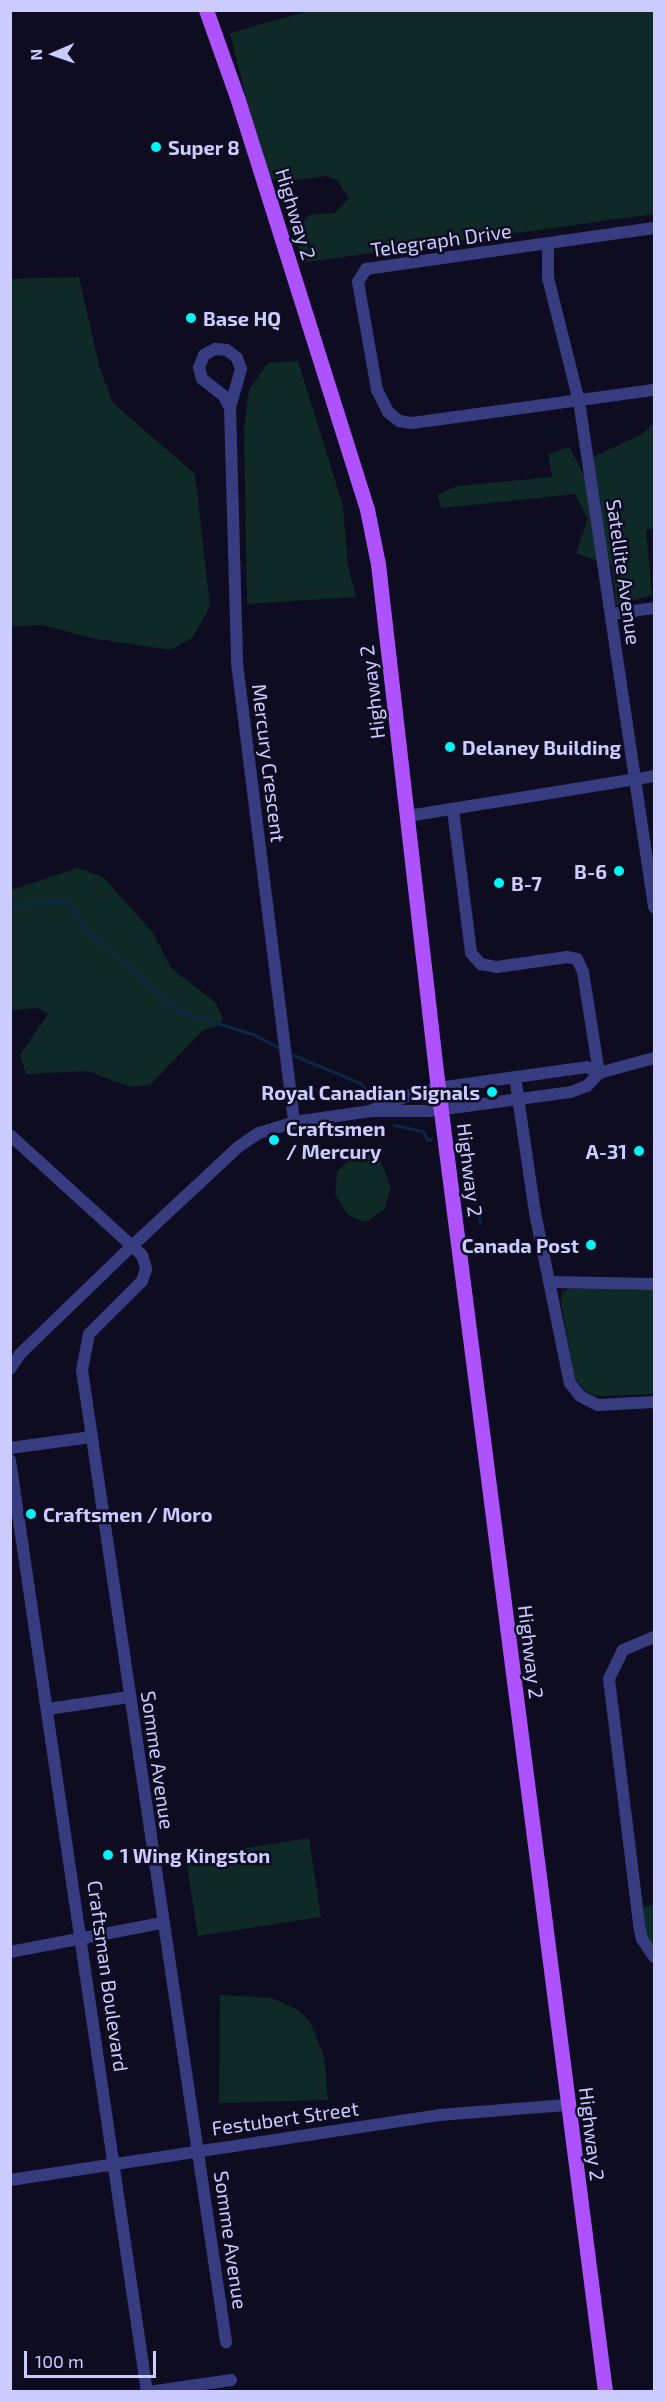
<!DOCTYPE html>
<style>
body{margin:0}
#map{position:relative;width:665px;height:2402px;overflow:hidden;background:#0e0c20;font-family:"Exo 2",sans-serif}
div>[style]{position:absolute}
.green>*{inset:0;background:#0f2a26}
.stream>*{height:3px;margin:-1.5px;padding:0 1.5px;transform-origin:1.5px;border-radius:1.5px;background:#0b2745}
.minor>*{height:12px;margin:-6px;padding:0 6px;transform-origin:6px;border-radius:6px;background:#373b80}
.major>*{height:15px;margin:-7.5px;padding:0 7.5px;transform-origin:7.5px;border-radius:7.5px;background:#ae52ff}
.dots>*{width:16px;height:16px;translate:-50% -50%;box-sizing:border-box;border:3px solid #0e0c20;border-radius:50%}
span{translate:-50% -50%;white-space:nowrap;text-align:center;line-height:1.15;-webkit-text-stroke:5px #0e0c20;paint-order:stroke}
.poi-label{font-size:20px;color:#cccbff;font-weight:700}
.left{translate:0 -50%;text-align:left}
.right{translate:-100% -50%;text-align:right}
.street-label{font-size:20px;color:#cccbff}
.frame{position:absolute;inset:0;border:12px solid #cccbff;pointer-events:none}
.north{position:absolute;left:24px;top:24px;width:60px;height:60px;-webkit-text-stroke:4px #0e0c20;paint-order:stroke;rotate:268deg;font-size:16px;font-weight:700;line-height:24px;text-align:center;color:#cccbff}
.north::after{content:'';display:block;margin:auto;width:21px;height:27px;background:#cccbff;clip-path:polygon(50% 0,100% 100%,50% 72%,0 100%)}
.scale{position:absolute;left:24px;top:2351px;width:132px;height:27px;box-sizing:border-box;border:3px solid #cccbff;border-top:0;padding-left:8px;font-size:18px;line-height:21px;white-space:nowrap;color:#cccbff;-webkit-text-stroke:4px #0e0c20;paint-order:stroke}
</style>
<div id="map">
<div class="green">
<div style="clip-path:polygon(309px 11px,654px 11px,654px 214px,300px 263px,297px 231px,309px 215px,335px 213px,349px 198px,337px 180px,327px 176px,288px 181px,266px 178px,230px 33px)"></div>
<div style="clip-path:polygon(79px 277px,99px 366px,113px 403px,195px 474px,210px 607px,192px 638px,171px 650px,91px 638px,43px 625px,11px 626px,11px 279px)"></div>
<div style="clip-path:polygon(298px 361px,343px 506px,348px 567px,356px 597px,247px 604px,244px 428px,249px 390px,268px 363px)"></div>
<div style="clip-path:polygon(654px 423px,654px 529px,646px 529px,652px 595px,616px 605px,612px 566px,576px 553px,588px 519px,575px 494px,441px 508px,438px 494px,458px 486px,552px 477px,548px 454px,569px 447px,583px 473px,595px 456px,641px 435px)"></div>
<div style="clip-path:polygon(77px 868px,103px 877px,153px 933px,171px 968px,215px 1002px,223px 1018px,219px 1025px,202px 1031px,150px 1085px,130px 1087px,88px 1071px,26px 1074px,20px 1055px,48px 1014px,39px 1008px,11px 1010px,11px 890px)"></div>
<div style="clip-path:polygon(356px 1153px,365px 1153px,381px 1162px,391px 1188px,384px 1210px,365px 1222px,348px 1215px,335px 1194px,337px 1172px)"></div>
<div style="clip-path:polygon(570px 1288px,654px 1290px,654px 1394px,595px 1396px,584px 1390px,575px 1378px,561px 1302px,562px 1293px)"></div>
<div style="clip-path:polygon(309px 1838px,321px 1917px,198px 1936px,186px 1858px)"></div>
<div style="clip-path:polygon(654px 1905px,654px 1955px,647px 1943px,643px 1907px)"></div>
<div style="clip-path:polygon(220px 1995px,272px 1998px,297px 2009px,310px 2022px,324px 2056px,328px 2100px,219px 2103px)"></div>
</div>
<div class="stream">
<div style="left:10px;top:905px;width:59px;rotate:-4.8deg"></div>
<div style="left:69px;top:900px;width:29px;rotate:63deg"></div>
<div style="left:82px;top:926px;width:129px;rotate:41.2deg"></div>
<div style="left:179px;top:1011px;width:80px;rotate:17.5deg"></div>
<div style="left:255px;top:1035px;width:25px;rotate:29deg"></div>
<div style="left:293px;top:1055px;width:73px;rotate:22.7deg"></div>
<div style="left:360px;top:1083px;width:16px;rotate:47deg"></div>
<div style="left:394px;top:1125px;width:30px;rotate:12deg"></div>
<div style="left:423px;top:1131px;width:10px;rotate:66deg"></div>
<div style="left:427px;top:1140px;width:4px;rotate:-14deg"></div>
<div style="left:466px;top:1134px;width:90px;rotate:81.1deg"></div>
</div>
<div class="minor">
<div style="left:654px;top:228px;width:291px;rotate:171.9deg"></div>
<div style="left:366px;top:269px;width:15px;rotate:122deg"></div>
<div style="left:358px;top:282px;width:110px;rotate:80deg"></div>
<div style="left:377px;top:390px;width:25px;rotate:63deg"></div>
<div style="left:388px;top:412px;width:14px;rotate:39deg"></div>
<div style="left:399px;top:421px;width:13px;rotate:9deg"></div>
<div style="left:412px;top:423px;width:244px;rotate:-7.8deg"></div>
<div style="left:548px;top:245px;width:33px;rotate:90deg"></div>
<div style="left:548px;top:278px;width:127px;rotate:75.9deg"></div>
<div style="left:579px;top:401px;width:512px;rotate:81.57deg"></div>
<div style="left:230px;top:408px;width:13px;rotate:-117deg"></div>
<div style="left:224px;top:396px;width:28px;rotate:-142deg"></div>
<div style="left:202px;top:379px;width:12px;rotate:-104deg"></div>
<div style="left:199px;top:367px;width:13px;rotate:-67deg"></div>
<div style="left:204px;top:355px;width:13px;rotate:-29deg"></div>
<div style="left:215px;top:349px;width:12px;rotate:5deg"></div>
<div style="left:227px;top:350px;width:13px;rotate:39deg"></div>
<div style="left:237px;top:358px;width:12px;rotate:70deg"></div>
<div style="left:241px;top:369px;width:41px;rotate:105.8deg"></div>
<div style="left:230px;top:408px;width:255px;rotate:88.4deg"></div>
<div style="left:237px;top:663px;width:463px;rotate:82.9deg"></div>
<div style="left:611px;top:614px;width:43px;rotate:-7.9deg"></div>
<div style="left:453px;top:810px;width:144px;rotate:82.8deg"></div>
<div style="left:471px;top:953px;width:15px;rotate:48deg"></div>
<div style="left:481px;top:964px;width:16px;rotate:11deg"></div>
<div style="left:497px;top:967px;width:71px;rotate:-8.1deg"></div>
<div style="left:567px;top:957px;width:10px;rotate:11deg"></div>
<div style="left:577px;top:959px;width:14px;rotate:65deg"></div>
<div style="left:583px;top:972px;width:102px;rotate:81deg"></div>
<div style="left:408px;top:816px;width:249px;rotate:-9.2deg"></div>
<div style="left:515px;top:1077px;width:137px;rotate:81.6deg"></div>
<div style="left:535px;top:1213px;width:174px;rotate:78.4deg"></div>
<div style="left:570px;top:1383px;width:16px;rotate:52deg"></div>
<div style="left:580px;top:1396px;width:20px;rotate:27deg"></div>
<div style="left:598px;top:1405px;width:56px;rotate:-3.1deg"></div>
<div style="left:372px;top:1110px;width:46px;rotate:-21.6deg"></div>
<div style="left:415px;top:1093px;width:24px;rotate:-12deg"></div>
<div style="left:438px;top:1088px;width:150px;rotate:-8deg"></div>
<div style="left:587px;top:1067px;width:13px;rotate:27deg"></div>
<div style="left:10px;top:1135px;width:165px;rotate:42.3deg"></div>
<div style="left:132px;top:1246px;width:13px;rotate:42deg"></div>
<div style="left:142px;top:1255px;width:15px;rotate:74deg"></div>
<div style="left:146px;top:1269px;width:13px;rotate:108deg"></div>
<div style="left:142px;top:1281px;width:75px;rotate:135deg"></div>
<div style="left:89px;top:1334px;width:37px;rotate:101deg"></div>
<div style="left:82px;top:1370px;width:983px;rotate:81.57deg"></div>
<div style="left:551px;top:1282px;width:103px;rotate:1.1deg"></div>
<div style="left:10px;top:1369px;width:18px;rotate:-56deg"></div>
<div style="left:20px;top:1354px;width:156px;rotate:-44deg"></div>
<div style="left:132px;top:1246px;width:145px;rotate:-43deg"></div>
<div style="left:238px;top:1147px;width:25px;rotate:-34deg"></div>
<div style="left:259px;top:1133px;width:37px;rotate:-17deg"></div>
<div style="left:294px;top:1122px;width:78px;rotate:-8.1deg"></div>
<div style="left:371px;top:1111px;width:58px"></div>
<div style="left:429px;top:1111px;width:143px;rotate:-7.6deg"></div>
<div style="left:571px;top:1092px;width:17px;rotate:-21deg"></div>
<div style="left:587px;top:1086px;width:18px;rotate:-47deg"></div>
<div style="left:599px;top:1073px;width:57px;rotate:-15.3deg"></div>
<div style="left:10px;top:1448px;width:82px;rotate:-7.7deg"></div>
<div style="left:10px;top:1460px;width:942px;rotate:81.64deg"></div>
<div style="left:654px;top:1637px;width:34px;rotate:157deg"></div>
<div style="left:623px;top:1650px;width:32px;rotate:116deg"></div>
<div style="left:609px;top:1679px;width:248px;rotate:83deg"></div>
<div style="left:639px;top:1925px;width:14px;rotate:78deg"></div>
<div style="left:642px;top:1939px;width:22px;rotate:56deg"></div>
<div style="left:48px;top:1709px;width:82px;rotate:-8.4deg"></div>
<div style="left:10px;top:1952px;width:155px;rotate:-10.8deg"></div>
<div style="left:10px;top:2180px;width:434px;rotate:-8.6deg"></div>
<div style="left:439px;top:2115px;width:128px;rotate:-4.5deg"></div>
<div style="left:149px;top:2392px;width:83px;rotate:-8.3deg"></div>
</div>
<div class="major">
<div style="left:206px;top:10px;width:96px;rotate:70.4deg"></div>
<div style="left:238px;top:100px;width:429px;rotate:72.5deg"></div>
<div style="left:367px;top:509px;width:56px;rotate:78.7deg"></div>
<div style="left:378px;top:564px;width:519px;rotate:83.48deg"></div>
<div style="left:437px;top:1080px;width:1323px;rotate:82.7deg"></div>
</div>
<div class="dots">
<div style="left:156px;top:147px;background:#00f5f6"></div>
<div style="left:191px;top:318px;background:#00f5f6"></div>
<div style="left:450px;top:747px;background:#00f5f6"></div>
<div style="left:619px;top:871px;background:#00f5f6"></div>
<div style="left:499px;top:883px;background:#00f5f6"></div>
<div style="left:492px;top:1092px;background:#00f5f6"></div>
<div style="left:274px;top:1140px;background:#00f5f6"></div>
<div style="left:639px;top:1151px;background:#00f5f6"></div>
<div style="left:591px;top:1245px;background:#00f5f6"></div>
<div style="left:31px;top:1514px;background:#00f5f6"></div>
<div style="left:108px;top:1855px;background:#00f5f6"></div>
</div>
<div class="poi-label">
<span class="left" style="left:168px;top:147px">Super 8</span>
<span class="left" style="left:203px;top:318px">Base HQ</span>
<span class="left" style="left:462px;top:747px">Delaney Building</span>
<span class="right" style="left:607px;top:871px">B-6</span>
<span class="left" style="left:511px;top:883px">B-7</span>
<span class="right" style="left:480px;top:1092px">Royal Canadian Signals</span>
<span class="left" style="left:286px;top:1140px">Craftsmen<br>/ Mercury</span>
<span class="right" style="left:627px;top:1151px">A-31</span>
<span class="right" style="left:579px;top:1245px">Canada Post</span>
<span class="left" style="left:43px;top:1514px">Craftsmen / Moro</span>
<span class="left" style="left:120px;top:1855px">1 Wing Kingston</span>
</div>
<div class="street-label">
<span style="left:296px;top:214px;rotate:73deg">Highway 2</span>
<span style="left:441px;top:240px;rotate:-8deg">Telegraph Drive</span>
<span style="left:624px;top:572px;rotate:82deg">Satellite Avenue</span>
<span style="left:372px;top:692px;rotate:-97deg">Highway 2</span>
<span style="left:269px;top:763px;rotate:83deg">Mercury Crescent</span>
<span style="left:470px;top:1170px;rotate:83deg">Highway 2</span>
<span style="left:531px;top:1652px;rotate:83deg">Highway 2</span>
<span style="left:158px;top:1760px;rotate:82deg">Somme Avenue</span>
<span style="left:108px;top:1976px;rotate:82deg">Craftsman Boulevard</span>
<span style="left:285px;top:2118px;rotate:-8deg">Festubert Street</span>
<span style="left:592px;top:2134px;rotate:83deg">Highway 2</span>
<span style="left:231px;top:2240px;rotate:82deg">Somme Avenue</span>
</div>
<div class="frame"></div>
<div class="north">N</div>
<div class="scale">100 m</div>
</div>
